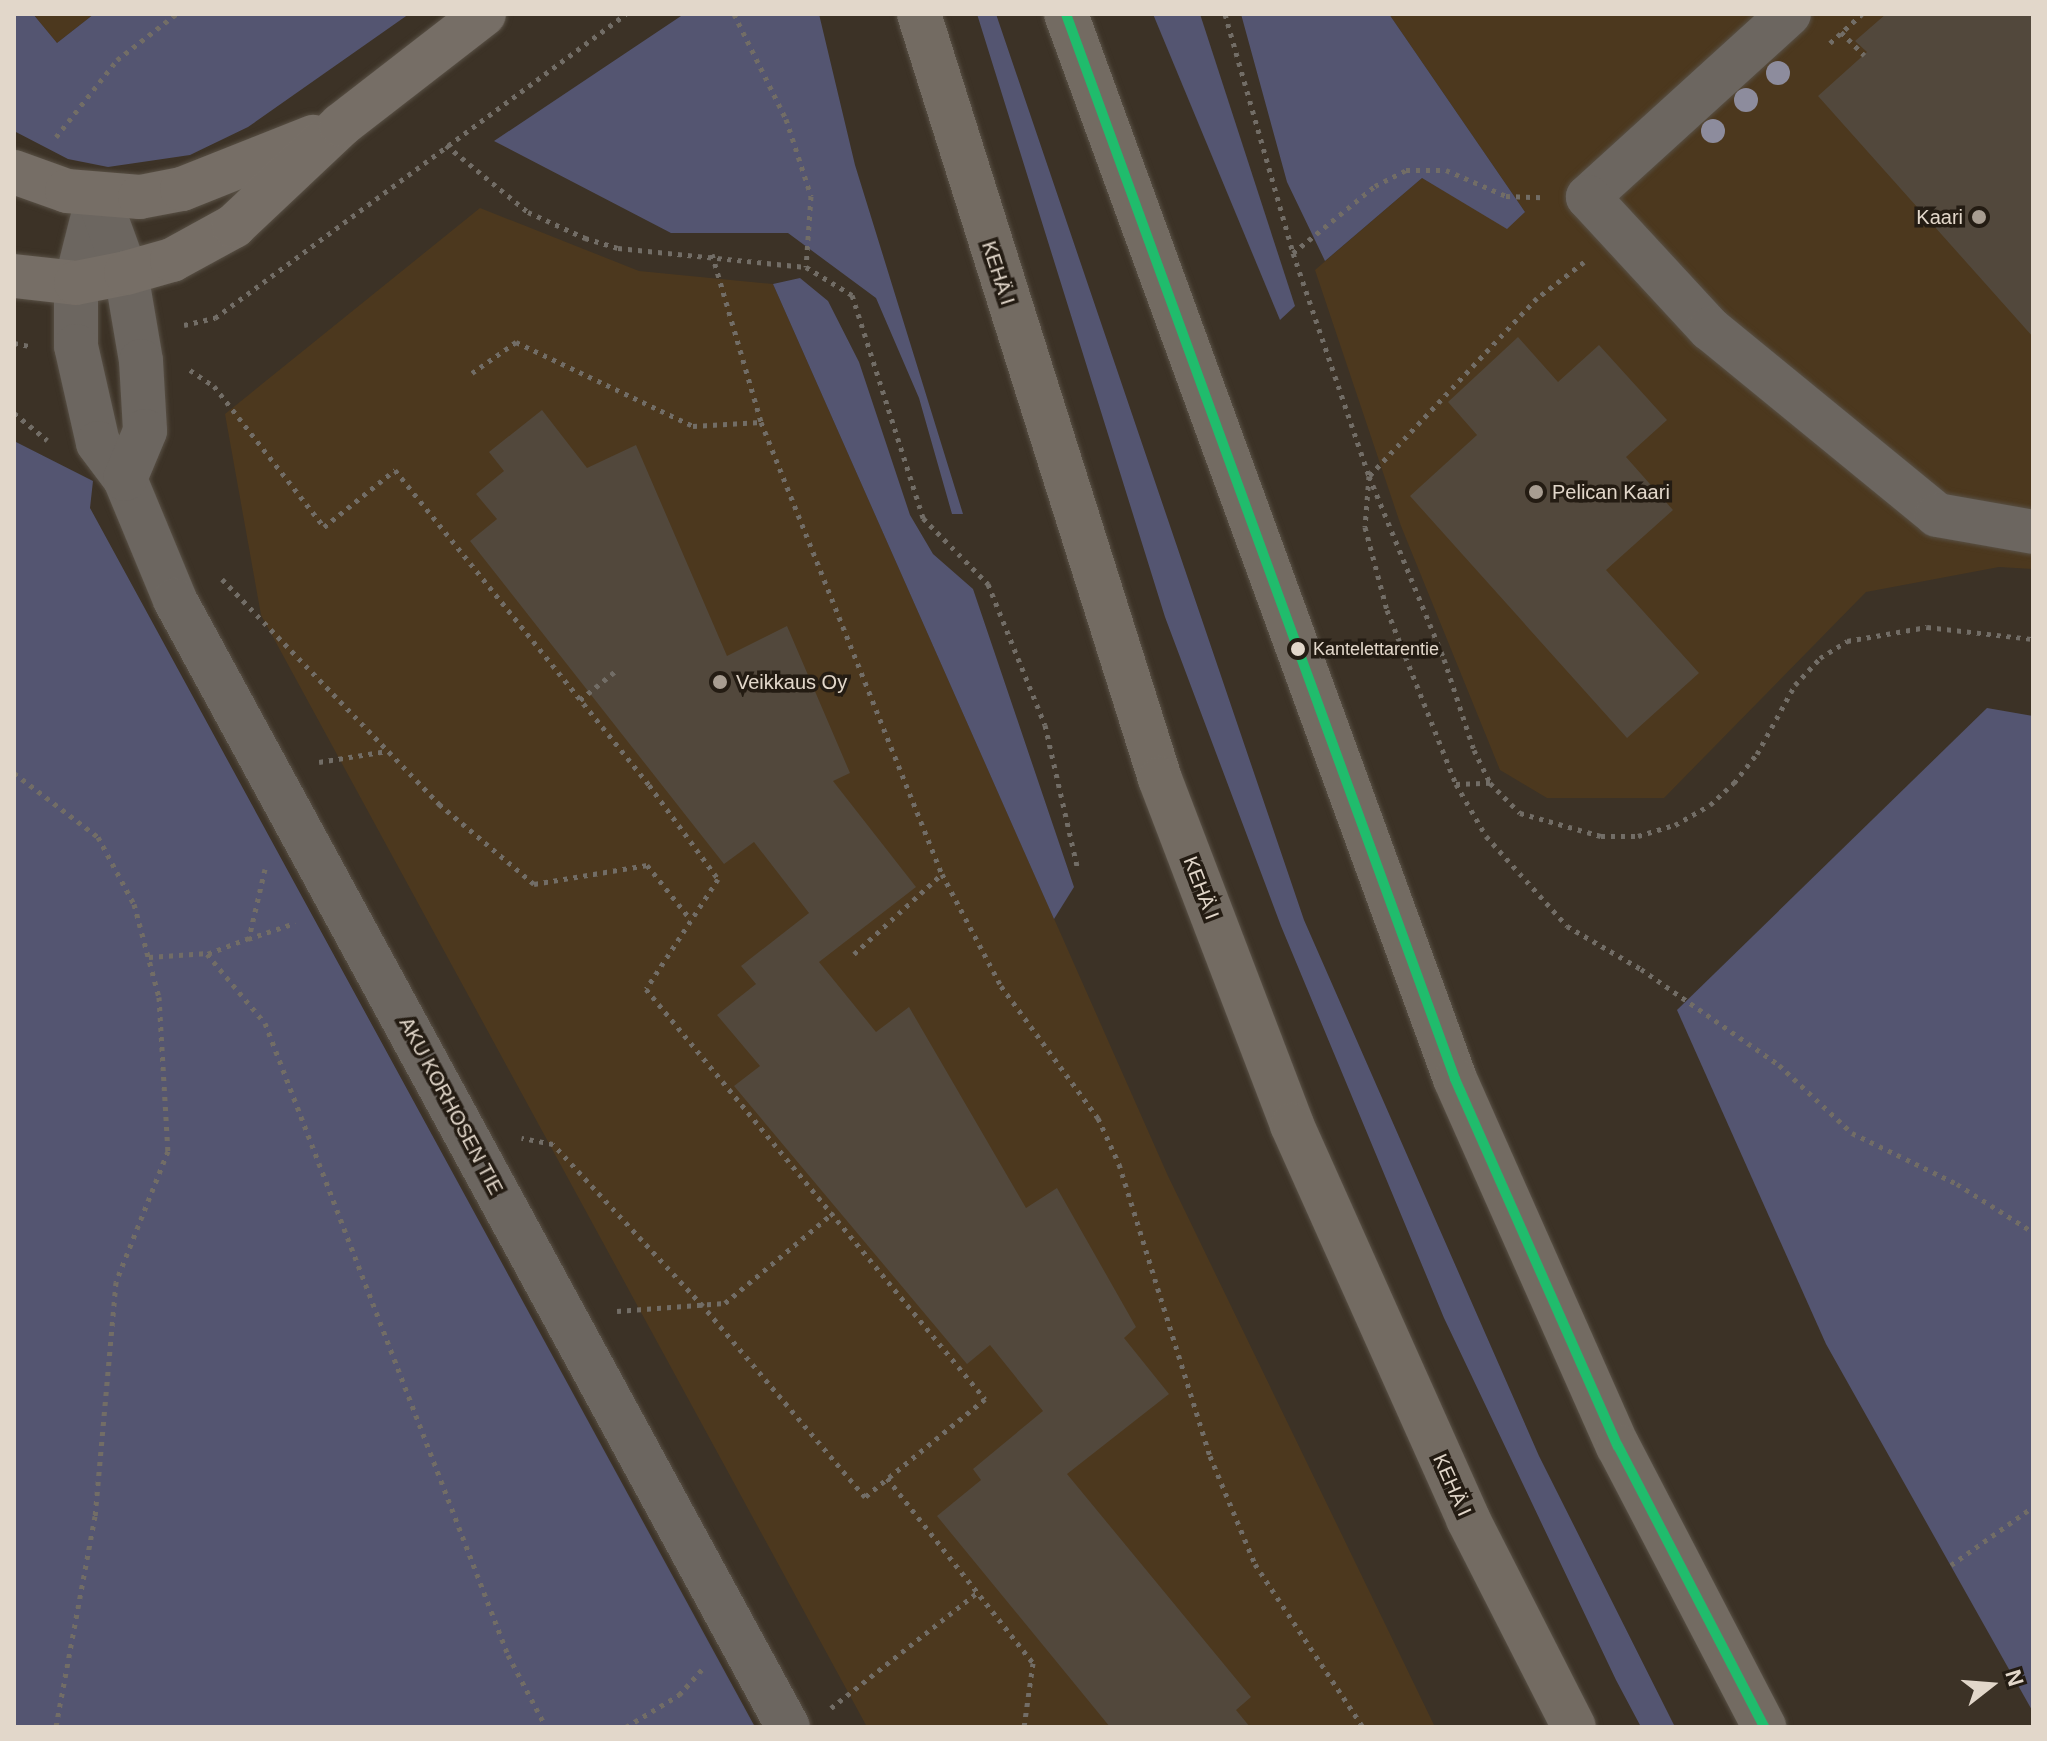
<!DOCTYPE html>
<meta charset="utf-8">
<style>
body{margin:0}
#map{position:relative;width:2047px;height:1741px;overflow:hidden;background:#3c3226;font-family:Helvetica,sans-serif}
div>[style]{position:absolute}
.built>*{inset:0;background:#4c381e}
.green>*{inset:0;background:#545571}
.building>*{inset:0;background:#52483c}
.path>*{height:5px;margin-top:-2.5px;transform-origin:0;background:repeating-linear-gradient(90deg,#726d66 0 4px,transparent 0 10px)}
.roads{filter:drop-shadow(0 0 2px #585045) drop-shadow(0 0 2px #585045)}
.minor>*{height:44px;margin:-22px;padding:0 22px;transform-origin:22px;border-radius:22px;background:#6c6660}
.major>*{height:44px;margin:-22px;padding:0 22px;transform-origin:22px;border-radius:22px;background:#766e66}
.highway>*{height:44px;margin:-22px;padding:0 22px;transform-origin:22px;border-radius:22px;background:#736b62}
.bus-1>*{height:10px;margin:-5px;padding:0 5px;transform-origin:5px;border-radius:5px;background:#20bc6c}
.trees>*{width:24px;height:24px;margin:-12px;border-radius:50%;background:#8d8c9d}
.dots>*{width:22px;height:22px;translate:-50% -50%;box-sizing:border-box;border:4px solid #241c13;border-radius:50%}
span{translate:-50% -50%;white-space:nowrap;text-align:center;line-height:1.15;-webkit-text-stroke:7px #241c13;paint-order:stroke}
.bus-label{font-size:18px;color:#e2d7ca}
.left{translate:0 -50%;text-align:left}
.poi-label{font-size:20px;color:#e2d7ca}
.right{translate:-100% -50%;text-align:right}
.street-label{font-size:20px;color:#e2d7ca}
.frame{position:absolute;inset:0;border:16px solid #e2d7ca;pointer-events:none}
.north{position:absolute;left:1951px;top:1645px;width:80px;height:80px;-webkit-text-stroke:6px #241c13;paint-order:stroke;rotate:73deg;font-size:22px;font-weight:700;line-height:32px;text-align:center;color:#e2d7ca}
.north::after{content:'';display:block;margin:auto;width:28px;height:36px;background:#e2d7ca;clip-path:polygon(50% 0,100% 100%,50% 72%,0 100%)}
</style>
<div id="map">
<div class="built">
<div style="clip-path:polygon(33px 14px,94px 14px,57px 43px)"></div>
<div style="clip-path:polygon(1389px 14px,2033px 14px,2033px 569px,1999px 567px,1866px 592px,1664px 798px,1547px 798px,1500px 770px,1401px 526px,1315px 270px,1422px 178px,1507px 228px,1525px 212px)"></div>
<div style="clip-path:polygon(480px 208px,639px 271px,773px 284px,1168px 1176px,1435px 1727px,867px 1727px,261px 615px,225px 414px)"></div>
</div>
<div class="green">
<div style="clip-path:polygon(14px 14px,33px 14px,57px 43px,94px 14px,409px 14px,248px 127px,190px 155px,108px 167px,68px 159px,14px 131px)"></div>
<div style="clip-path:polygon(684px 14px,819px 14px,855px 165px,963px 514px,952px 514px,919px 398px,876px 298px,788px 233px,671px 233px,494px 141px)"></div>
<div style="clip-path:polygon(977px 14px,996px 14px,1304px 920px,1539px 1456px,1675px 1727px,1641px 1727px,1616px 1680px,1444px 1318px,1281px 926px,1165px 617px)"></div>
<div style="clip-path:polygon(1153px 14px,1200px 14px,1295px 306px,1280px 320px)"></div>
<div style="clip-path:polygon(1241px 14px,1389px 14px,1525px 212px,1507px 229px,1422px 178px,1325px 261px,1287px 182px)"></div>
<div style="clip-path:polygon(800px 278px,828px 301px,859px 362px,910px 515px,933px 554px,973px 589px,1074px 887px,1054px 919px,773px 284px)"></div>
<div style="clip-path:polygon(14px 441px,93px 481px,90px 508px,755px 1727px,14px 1727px)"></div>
<div style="clip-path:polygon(1987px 708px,2033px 716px,2033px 1712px,1826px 1344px,1677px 1010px)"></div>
</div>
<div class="building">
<div style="clip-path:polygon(1886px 14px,2033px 14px,2033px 337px,1818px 96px,1867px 52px,1855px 41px)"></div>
<div style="clip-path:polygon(1518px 337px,1558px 382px,1599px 345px,1667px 420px,1626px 457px,1673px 510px,1606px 570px,1699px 673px,1627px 738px,1410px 496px,1477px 435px,1448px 402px)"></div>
<div style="clip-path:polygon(542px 410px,587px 468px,636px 445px,727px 656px,787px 626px,850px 773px,833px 781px,916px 887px,819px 962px,876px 1032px,909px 1007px,1026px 1208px,1057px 1188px,1136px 1327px,1124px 1338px,1169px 1394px,1067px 1474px,1251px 1697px,1236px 1710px,1250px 1727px,1110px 1727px,937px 1516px,981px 1480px,973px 1469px,1043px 1411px,990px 1345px,967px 1364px,734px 1086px,760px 1066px,717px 1015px,756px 984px,741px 966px,809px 913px,754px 842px,724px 864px,470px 541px,497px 519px,476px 494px,504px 471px,489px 452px)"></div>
</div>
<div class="path">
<div style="left:734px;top:14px;width:117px;rotate:63.7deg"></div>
<div style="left:786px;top:119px;width:81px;rotate:72deg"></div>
<div style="left:811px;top:196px;width:71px;rotate:94deg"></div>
<div style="left:1225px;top:14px;width:248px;rotate:74.1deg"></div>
<div style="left:1293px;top:253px;width:236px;rotate:71.2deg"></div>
<div style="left:1369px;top:476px;width:198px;rotate:67.7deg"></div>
<div style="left:1444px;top:659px;width:96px;rotate:71.8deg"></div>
<div style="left:1474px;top:750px;width:37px;rotate:64deg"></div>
<div style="left:1490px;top:783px;width:42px;rotate:45deg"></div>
<div style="left:1520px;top:813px;width:84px;rotate:15.9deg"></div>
<div style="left:1601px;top:836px;width:37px"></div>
<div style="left:1638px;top:836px;width:39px;rotate:-17deg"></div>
<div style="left:1675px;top:825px;width:40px;rotate:-29.7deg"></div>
<div style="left:1710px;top:805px;width:33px;rotate:-43deg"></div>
<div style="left:1734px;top:783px;width:37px;rotate:-52deg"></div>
<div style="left:1757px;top:754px;width:79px;rotate:-61.2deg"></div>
<div style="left:1795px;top:685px;width:37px;rotate:-47deg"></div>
<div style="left:1820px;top:658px;width:32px;rotate:-32deg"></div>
<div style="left:1847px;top:641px;width:81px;rotate:-9.9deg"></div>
<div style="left:1927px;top:627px;width:107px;rotate:6.5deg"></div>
<div style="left:1841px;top:32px;width:33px;rotate:45deg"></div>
<div style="left:1830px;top:43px;width:43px;rotate:-42.2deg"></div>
<div style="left:56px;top:137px;width:98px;rotate:-51.6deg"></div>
<div style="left:117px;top:60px;width:75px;rotate:-37.9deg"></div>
<div style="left:446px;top:145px;width:106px;rotate:39.3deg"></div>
<div style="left:528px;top:212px;width:63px;rotate:24.5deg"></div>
<div style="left:585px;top:238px;width:34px;rotate:17deg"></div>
<div style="left:618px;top:248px;width:189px;rotate:5.8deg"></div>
<div style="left:806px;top:267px;width:54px;rotate:31.3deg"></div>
<div style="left:852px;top:295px;width:234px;rotate:72.3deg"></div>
<div style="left:923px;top:518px;width:93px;rotate:45.4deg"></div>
<div style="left:988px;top:584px;width:152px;rotate:68deg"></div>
<div style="left:1045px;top:725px;width:149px;rotate:77.2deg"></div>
<div style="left:1293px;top:253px;width:106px;rotate:-39.3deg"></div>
<div style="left:1375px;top:186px;width:35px;rotate:-27deg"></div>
<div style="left:1406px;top:170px;width:40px"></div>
<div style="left:1446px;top:170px;width:65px;rotate:23.4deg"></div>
<div style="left:1506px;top:196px;width:37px;rotate:2deg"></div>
<div style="left:712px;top:254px;width:175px;rotate:73.7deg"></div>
<div style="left:761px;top:422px;width:487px;rotate:68.2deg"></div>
<div style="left:942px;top:874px;width:127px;rotate:62.2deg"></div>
<div style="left:1001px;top:986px;width:164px;rotate:53.7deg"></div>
<div style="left:1098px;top:1118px;width:51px;rotate:65.5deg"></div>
<div style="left:1119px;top:1164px;width:306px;rotate:72.7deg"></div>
<div style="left:1210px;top:1456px;width:117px;rotate:67.4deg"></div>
<div style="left:1255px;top:1564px;width:196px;rotate:56.5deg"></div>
<div style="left:1584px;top:262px;width:59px;rotate:142.5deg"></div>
<div style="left:1537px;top:298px;width:245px;rotate:133.3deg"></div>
<div style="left:1369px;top:476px;width:51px;rotate:94.5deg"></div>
<div style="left:1365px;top:527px;width:86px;rotate:75.2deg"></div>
<div style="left:1387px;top:610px;width:187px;rotate:68.4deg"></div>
<div style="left:1456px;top:784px;width:60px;rotate:60deg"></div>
<div style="left:1486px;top:836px;width:121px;rotate:48deg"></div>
<div style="left:1567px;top:926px;width:86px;rotate:30.2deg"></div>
<div style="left:1641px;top:969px;width:168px;rotate:34.8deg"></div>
<div style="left:1779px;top:1065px;width:100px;rotate:43deg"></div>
<div style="left:1852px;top:1133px;width:117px;rotate:25.9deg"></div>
<div style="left:1957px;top:1184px;width:90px;rotate:32.3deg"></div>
<div style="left:184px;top:325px;width:32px;rotate:-13deg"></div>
<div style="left:215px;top:318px;width:511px;rotate:-36.49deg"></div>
<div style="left:14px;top:343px;width:15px;rotate:11deg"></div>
<div style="left:190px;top:370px;width:29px;rotate:34deg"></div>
<div style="left:214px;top:386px;width:179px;rotate:52deg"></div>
<div style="left:324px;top:527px;width:91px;rotate:-38.8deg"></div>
<div style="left:395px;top:470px;width:405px;rotate:51.1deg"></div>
<div style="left:649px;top:785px;width:117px;rotate:53.7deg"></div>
<div style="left:718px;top:879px;width:131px;rotate:123.2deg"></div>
<div style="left:646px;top:989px;width:532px;rotate:50.42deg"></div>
<div style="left:985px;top:1399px;width:155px;rotate:140.8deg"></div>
<div style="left:865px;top:1497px;width:250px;rotate:-130.3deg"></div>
<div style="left:703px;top:1306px;width:221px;rotate:-132.8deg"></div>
<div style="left:553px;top:1144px;width:32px;rotate:-169deg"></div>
<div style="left:472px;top:373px;width:54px;rotate:-35.2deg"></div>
<div style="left:516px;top:342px;width:196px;rotate:25.4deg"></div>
<div style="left:693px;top:426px;width:68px;rotate:-3.4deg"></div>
<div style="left:14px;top:413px;width:43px;rotate:39.3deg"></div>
<div style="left:222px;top:579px;width:313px;rotate:46deg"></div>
<div style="left:439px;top:804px;width:124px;rotate:40.1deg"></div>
<div style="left:534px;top:884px;width:115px;rotate:-9.5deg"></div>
<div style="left:647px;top:865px;width:70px;rotate:51.3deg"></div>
<div style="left:580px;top:700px;width:49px;rotate:-39.2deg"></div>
<div style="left:319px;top:762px;width:69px;rotate:-9.2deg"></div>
<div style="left:14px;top:773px;width:106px;rotate:37.3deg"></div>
<div style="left:98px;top:837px;width:76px;rotate:61.8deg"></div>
<div style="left:134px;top:904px;width:96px;rotate:75deg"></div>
<div style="left:159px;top:997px;width:154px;rotate:86.7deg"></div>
<div style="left:168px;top:1151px;width:141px;rotate:111.7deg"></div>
<div style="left:116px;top:1282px;width:235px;rotate:95.1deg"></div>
<div style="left:95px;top:1516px;width:215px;rotate:100.5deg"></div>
<div style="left:1456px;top:784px;width:34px;rotate:-2deg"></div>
<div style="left:265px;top:869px;width:71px;rotate:103.1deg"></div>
<div style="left:249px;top:938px;width:45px;rotate:159.1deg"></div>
<div style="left:207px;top:954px;width:90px;rotate:50deg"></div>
<div style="left:265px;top:1023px;width:677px;rotate:68.97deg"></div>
<div style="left:508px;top:1655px;width:81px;rotate:62.2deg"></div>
<div style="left:248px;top:939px;width:50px;rotate:-18.8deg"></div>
<div style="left:854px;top:954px;width:119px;rotate:-42.3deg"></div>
<div style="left:149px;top:957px;width:59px;rotate:-3.9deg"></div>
<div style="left:617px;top:1311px;width:108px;rotate:-4.2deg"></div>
<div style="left:725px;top:1303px;width:141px;rotate:-39.8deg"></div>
<div style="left:887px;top:1478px;width:236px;rotate:51.7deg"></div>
<div style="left:1033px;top:1663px;width:65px;rotate:98deg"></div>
<div style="left:1951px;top:1565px;width:100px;rotate:-35.3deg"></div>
<div style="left:831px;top:1708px;width:187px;rotate:-38.3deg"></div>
<div style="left:626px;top:1727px;width:62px;rotate:-31.1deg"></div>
<div style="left:679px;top:1695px;width:36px;rotate:-48deg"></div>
</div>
<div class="roads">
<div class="minor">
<div style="left:1789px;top:14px;width:272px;rotate:137.7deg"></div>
<div style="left:1588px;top:197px;width:180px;rotate:47.3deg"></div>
<div style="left:1710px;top:329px;width:293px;rotate:39.3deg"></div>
<div style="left:1937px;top:515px;width:97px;rotate:10deg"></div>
<div style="left:98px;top:196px;width:90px;rotate:104.2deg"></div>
<div style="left:76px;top:283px;width:63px;rotate:90deg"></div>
<div style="left:76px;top:346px;width:99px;rotate:77.2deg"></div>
<div style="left:98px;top:443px;width:45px;rotate:53.1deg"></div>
<div style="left:125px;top:479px;width:131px;rotate:67.5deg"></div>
<div style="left:175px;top:600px;width:1283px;rotate:61.46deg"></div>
<div style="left:98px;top:196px;width:82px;rotate:70deg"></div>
<div style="left:126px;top:273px;width:89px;rotate:80.3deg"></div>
<div style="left:141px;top:361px;width:70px;rotate:86.7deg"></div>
<div style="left:145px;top:431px;width:52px;rotate:112.6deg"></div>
</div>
<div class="major">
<div style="left:14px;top:172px;width:56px;rotate:19.7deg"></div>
<div style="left:67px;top:191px;width:73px;rotate:4.7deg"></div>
<div style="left:140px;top:197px;width:43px;rotate:-10.8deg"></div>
<div style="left:182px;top:189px;width:141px;rotate:-21.7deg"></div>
<div style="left:14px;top:276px;width:62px;rotate:6.4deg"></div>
<div style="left:76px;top:283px;width:51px;rotate:-11.3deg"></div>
<div style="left:126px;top:273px;width:48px;rotate:-15.8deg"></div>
<div style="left:172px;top:260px;width:71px;rotate:-28.7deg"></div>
<div style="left:234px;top:226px;width:147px;rotate:-43.3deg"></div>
<div style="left:341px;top:125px;width:181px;rotate:-37.8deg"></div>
</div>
<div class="highway">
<div style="left:919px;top:14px;width:802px;rotate:72.51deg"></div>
<div style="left:1160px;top:779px;width:370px;rotate:69.1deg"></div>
<div style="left:1292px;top:1125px;width:432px;rotate:65.9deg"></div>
<div style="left:1468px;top:1519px;width:233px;rotate:63deg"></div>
<div style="left:1066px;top:14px;width:1134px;rotate:69.93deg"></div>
<div style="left:1455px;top:1079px;width:402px;rotate:66.1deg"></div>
<div style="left:1618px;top:1446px;width:317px;rotate:62.5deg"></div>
</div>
</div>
<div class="bus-1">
<div style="left:1066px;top:14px;width:1134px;rotate:69.93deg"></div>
<div style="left:1455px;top:1079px;width:402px;rotate:66.1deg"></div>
<div style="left:1618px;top:1446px;width:317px;rotate:62.5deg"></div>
</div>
<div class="trees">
<div style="left:1778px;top:73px"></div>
<div style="left:1746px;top:100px"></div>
<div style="left:1713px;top:131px"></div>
</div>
<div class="dots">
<div style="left:1979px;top:217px;background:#a89d91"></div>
<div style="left:1536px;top:492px;background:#a89d91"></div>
<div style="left:1298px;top:649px;background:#e2d7ca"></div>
<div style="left:720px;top:682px;background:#a89d91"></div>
</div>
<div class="bus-label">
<span class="left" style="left:1313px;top:649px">Kantelettarentie</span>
</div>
<div class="poi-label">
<span class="right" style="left:1963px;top:217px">Kaari</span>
<span class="left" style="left:1552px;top:492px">Pelican Kaari</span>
<span class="left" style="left:736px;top:682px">Veikkaus Oy</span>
</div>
<div class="street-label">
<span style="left:998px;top:273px;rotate:72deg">KEHÄ I</span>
<span style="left:1201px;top:888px;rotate:69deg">KEHÄ I</span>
<span style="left:451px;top:1106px;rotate:62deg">AKU KORHOSEN TIE</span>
<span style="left:1452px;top:1485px;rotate:66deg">KEHÄ I</span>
</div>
<div class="frame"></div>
<div class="north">N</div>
</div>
